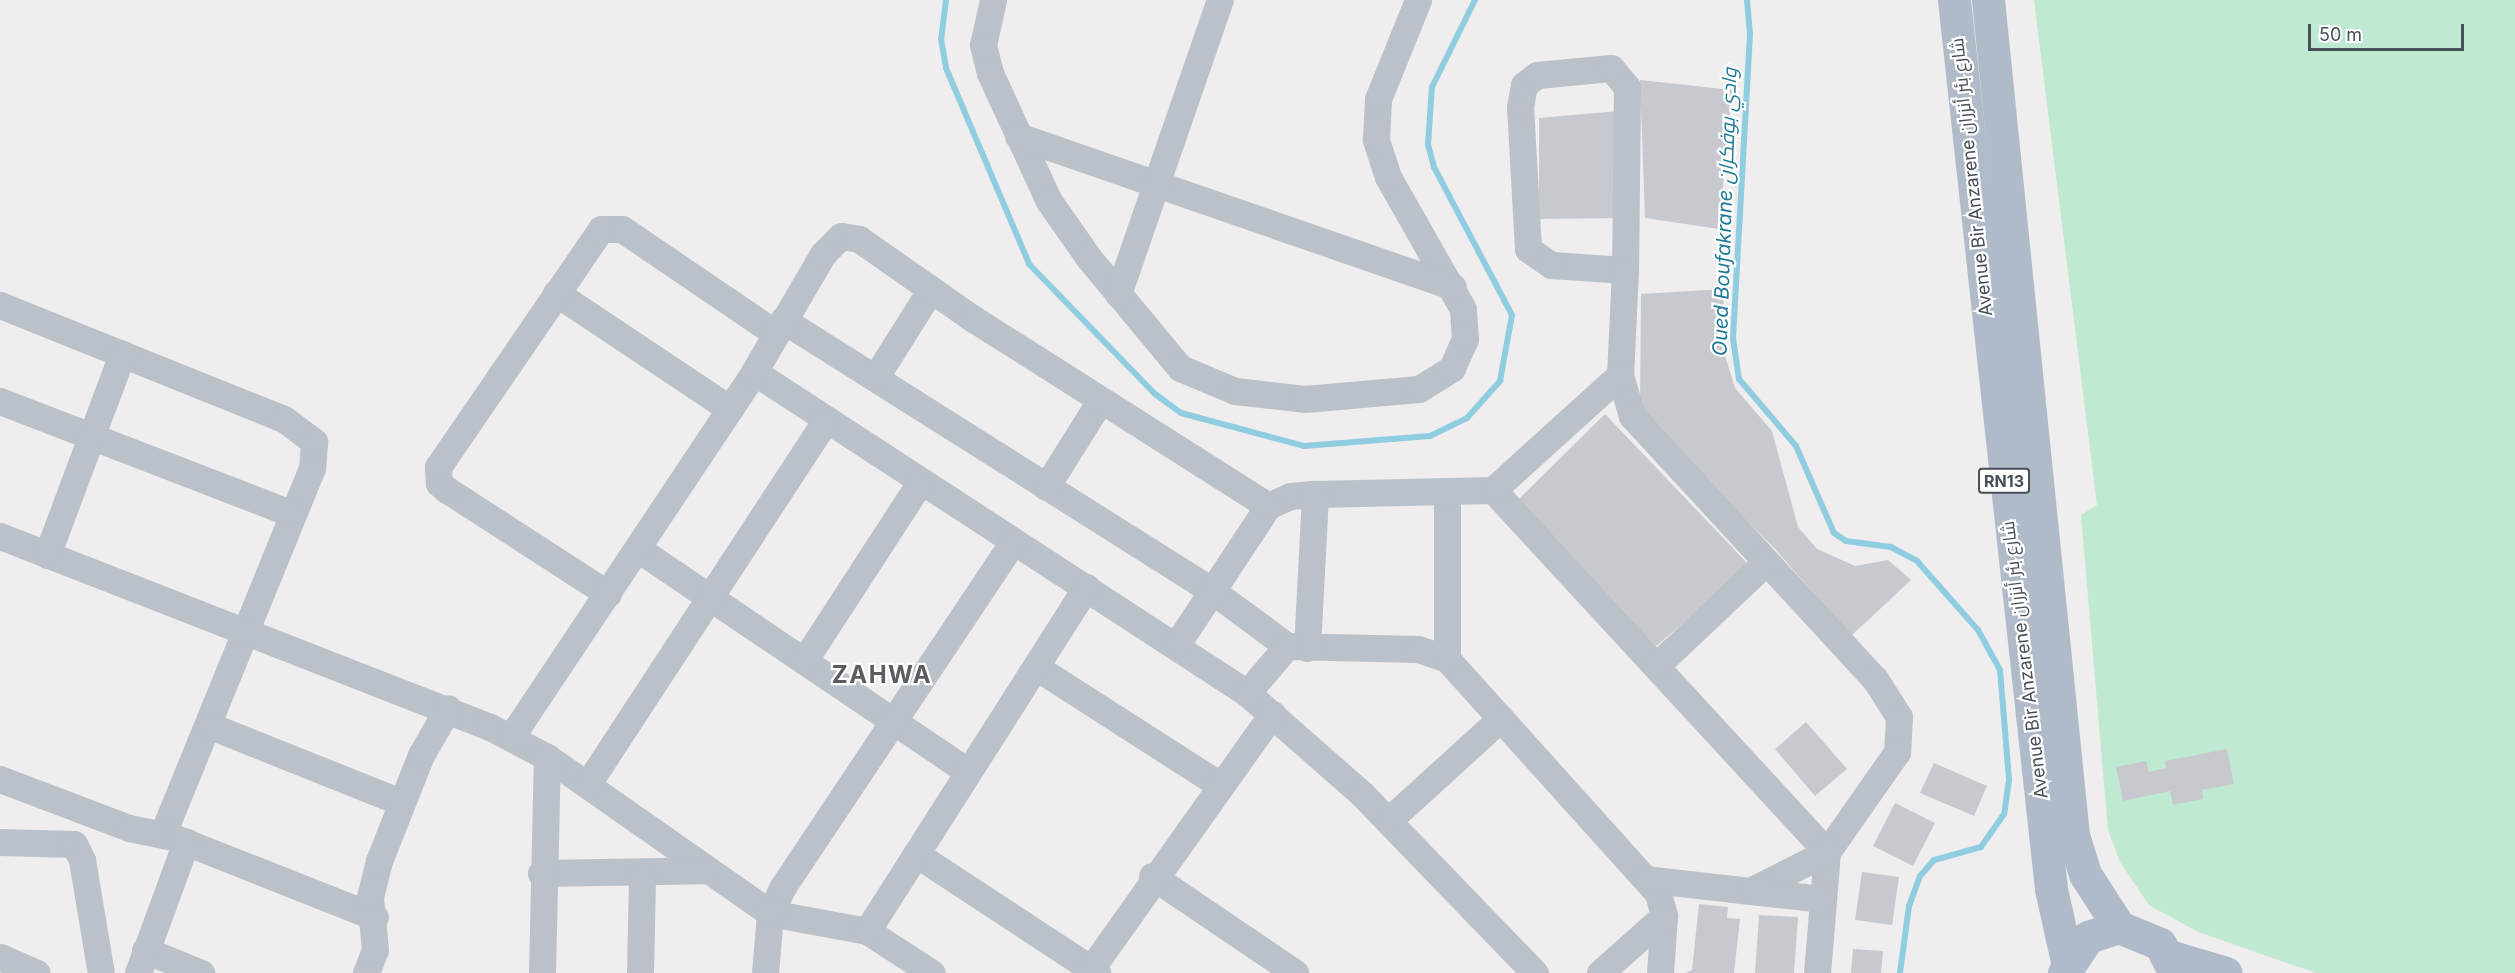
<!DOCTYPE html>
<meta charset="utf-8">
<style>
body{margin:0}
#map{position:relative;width:2515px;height:973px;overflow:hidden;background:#efeded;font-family:Inter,Cairo,sans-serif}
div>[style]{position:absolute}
.green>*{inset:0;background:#c0e9d1}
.stream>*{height:6px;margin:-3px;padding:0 3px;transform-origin:3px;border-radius:3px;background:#91cde1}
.building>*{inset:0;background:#c7c9cf}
.minor>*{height:27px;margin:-13.5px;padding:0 13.5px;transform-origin:13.5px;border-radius:13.5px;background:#bac1c8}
.major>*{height:33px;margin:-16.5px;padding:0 16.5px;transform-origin:16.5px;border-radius:16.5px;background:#afbbc9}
span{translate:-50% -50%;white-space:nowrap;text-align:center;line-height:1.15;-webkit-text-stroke:4.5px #fff;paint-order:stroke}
.shield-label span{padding:2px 4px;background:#fff;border:2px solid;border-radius:4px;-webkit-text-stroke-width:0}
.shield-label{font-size:16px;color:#474f58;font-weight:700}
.street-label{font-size:18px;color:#474f58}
.water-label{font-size:20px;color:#1c7896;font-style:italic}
.district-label{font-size:24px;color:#5a5d61;font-weight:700;letter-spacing:1.5px}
.scale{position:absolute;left:2308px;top:24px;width:156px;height:27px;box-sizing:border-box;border:3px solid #474f58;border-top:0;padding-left:8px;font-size:18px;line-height:21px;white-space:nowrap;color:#474f58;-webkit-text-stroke:4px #fff;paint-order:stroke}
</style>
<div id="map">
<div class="green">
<div style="clip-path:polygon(2034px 0,2515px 0,2515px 973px,2316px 973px,2198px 932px,2149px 905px,2120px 862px,2108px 830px,2081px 515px,2097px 505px)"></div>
</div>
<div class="stream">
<div style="left:946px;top:0;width:39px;rotate:97deg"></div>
<div style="left:941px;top:39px;width:29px;rotate:80deg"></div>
<div style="left:946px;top:68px;width:213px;rotate:67deg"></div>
<div style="left:1029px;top:264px;width:181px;rotate:45.9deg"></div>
<div style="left:1155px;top:394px;width:32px;rotate:36deg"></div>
<div style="left:1181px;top:413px;width:127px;rotate:15deg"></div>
<div style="left:1304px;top:446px;width:126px;rotate:-4.5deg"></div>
<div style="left:1430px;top:436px;width:41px;rotate:-25.9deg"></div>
<div style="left:1467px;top:418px;width:50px;rotate:-48.3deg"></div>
<div style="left:1500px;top:381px;width:67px;rotate:-79.7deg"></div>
<div style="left:1512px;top:315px;width:167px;rotate:-117.8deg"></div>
<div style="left:1434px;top:167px;width:23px;rotate:-105deg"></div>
<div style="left:1428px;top:145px;width:58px;rotate:-86.1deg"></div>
<div style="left:1432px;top:87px;width:97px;rotate:-63.7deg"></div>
<div style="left:1747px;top:0;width:34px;rotate:85deg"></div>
<div style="left:1750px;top:34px;width:304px;rotate:93.2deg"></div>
<div style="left:1733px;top:338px;width:41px;rotate:81.7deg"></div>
<div style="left:1739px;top:379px;width:88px;rotate:49.6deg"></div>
<div style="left:1796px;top:446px;width:95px;rotate:66.4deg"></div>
<div style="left:1834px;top:533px;width:14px;rotate:34deg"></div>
<div style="left:1846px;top:541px;width:45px;rotate:7.6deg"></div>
<div style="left:1891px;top:547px;width:30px;rotate:28deg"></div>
<div style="left:1917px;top:561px;width:92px;rotate:48.5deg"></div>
<div style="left:1978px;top:630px;width:46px;rotate:61.2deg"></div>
<div style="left:2000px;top:670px;width:110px;rotate:85.3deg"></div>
<div style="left:2009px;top:780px;width:34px;rotate:98deg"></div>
<div style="left:2004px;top:814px;width:40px;rotate:124.9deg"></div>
<div style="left:1981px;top:847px;width:49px;rotate:164.5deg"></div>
<div style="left:1934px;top:860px;width:21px;rotate:131deg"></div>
<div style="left:1920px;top:876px;width:32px;rotate:110deg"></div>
<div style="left:1909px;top:906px;width:68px;rotate:97.7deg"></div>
</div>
<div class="building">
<div style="clip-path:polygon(1640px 80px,1732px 90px,1719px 229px,1645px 218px)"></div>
<div style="clip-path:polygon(1619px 111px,1622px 218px,1539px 219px,1539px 118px)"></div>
<div style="clip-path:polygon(1724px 289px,1722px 346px,1735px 388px,1772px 431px,1798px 527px,1817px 549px,1855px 566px,1888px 560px,1911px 580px,1851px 636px,1776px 550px,1640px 413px,1641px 294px)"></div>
<div style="clip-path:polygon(1605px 414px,1749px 565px,1653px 649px,1517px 501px)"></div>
<div style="clip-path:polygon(1806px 722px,1847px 769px,1815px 796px,1775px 749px)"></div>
<div style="clip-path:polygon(2227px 749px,2234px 784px,2202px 790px,2203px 799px,2173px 805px,2170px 791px,2123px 801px,2116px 767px,2146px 761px,2149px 772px,2166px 768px,2165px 761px)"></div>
<div style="clip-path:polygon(1934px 763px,1987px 786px,1974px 816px,1920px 793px)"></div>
<div style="clip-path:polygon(1895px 803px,1935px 823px,1913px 866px,1873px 846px)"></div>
<div style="clip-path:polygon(1862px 872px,1899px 877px,1892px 925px,1855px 920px)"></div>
<div style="clip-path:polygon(1699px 904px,1728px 907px,1727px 918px,1740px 919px,1734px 973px,1685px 973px,1692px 970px)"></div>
<div style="clip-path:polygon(1759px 915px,1798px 917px,1794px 973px,1755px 973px)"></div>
<div style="clip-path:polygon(1853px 949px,1883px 951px,1881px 973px,1851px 973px)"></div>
</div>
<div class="minor">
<div style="left:993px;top:0;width:46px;rotate:102.5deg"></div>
<div style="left:983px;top:45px;width:29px;rotate:76deg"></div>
<div style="left:990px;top:73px;width:141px;rotate:65.3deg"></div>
<div style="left:1049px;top:201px;width:68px;rotate:55.1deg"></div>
<div style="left:1088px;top:257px;width:144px;rotate:50.3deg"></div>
<div style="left:1180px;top:368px;width:60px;rotate:22.7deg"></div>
<div style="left:1235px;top:391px;width:70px;rotate:6.5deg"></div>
<div style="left:1305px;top:399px;width:114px;rotate:-5deg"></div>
<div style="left:1419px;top:389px;width:39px;rotate:-32deg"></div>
<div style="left:1452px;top:368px;width:32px;rotate:-66deg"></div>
<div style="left:1465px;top:339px;width:30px;rotate:-94deg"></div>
<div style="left:1463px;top:309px;width:152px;rotate:-119.6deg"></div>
<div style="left:1388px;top:177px;width:40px;rotate:-108deg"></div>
<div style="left:1376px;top:139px;width:40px;rotate:-87.1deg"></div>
<div style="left:1378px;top:99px;width:107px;rotate:-68deg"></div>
<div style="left:1018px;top:136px;width:460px;rotate:19.1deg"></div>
<div style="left:1625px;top:270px;width:74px;rotate:-176.1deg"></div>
<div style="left:1551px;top:265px;width:28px;rotate:-145deg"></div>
<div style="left:1528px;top:249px;width:142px;rotate:-93.2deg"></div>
<div style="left:1520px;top:107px;width:22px;rotate:-80deg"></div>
<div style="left:1524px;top:85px;width:16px;rotate:-38deg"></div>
<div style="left:1537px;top:75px;width:74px;rotate:-5.4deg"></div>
<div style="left:1611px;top:68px;width:25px;rotate:50deg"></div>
<div style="left:1627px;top:87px;width:183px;rotate:90.6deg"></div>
<div style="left:1625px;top:270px;width:105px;rotate:92.7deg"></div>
<div style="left:1620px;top:375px;width:43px;rotate:73.7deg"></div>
<div style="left:1632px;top:416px;width:358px;rotate:47.3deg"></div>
<div style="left:1875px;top:679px;width:45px;rotate:57.7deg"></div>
<div style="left:1899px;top:717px;width:35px;rotate:93deg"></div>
<div style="left:1897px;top:752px;width:122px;rotate:125deg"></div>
<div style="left:1827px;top:852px;width:121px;rotate:94.7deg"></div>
<div style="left:556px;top:293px;width:209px;rotate:33.7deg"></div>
<div style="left:1118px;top:294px;width:311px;rotate:-70.9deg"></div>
<div style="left:0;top:305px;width:306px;rotate:21.9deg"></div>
<div style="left:284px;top:419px;width:38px;rotate:37deg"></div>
<div style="left:314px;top:442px;width:26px;rotate:94deg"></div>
<div style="left:312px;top:468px;width:395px;rotate:112.2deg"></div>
<div style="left:783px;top:320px;width:506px;rotate:32.25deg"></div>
<div style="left:1211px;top:590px;width:94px;rotate:36.4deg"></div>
<div style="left:1287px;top:646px;width:131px;rotate:1.3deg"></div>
<div style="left:1418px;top:649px;width:31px;rotate:19deg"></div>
<div style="left:1447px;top:659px;width:315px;rotate:48deg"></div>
<div style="left:1658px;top:893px;width:24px;rotate:75deg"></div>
<div style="left:1664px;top:916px;width:57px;rotate:94deg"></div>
<div style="left:754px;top:372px;width:588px;rotate:33.07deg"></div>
<div style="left:1247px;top:693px;width:153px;rotate:41.3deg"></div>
<div style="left:1362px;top:794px;width:249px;rotate:46deg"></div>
<div style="left:875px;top:378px;width:105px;rotate:-57.8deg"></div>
<div style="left:0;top:401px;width:314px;rotate:21.1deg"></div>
<div style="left:1046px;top:487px;width:102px;rotate:-57.9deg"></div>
<div style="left:1493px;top:490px;width:493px;rotate:47.3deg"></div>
<div style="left:1827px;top:852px;width:86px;rotate:153.1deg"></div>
<div style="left:1750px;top:891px;width:104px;rotate:-173.4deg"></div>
<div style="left:1447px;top:492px;width:167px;rotate:90deg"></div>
<div style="left:0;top:536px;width:526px;rotate:21.3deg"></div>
<div style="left:490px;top:727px;width:64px;rotate:27.8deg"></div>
<div style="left:547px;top:757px;width:272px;rotate:35deg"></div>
<div style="left:770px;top:913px;width:99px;rotate:10.5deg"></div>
<div style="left:867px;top:931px;width:77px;rotate:32.9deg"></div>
<div style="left:638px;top:549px;width:398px;rotate:34deg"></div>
<div style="left:47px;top:555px;width:215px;rotate:-69.5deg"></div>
<div style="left:608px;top:594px;width:192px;rotate:-147.1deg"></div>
<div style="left:447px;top:490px;width:11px;rotate:-139deg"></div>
<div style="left:439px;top:483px;width:16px;rotate:-94deg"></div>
<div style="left:438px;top:467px;width:288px;rotate:-55.6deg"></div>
<div style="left:601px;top:229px;width:21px"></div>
<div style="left:622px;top:229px;width:185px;rotate:34.2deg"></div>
<div style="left:1177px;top:644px;width:165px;rotate:-56.6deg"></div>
<div style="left:1268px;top:506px;width:24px;rotate:-24deg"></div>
<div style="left:1290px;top:496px;width:25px;rotate:-5deg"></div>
<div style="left:1315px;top:494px;width:178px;rotate:-1.3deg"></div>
<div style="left:1493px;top:490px;width:171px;rotate:-42.2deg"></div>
<div style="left:1307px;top:648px;width:154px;rotate:-87deg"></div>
<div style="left:804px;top:661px;width:211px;rotate:-57deg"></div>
<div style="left:1656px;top:666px;width:150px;rotate:-43.4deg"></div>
<div style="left:1036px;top:667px;width:216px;rotate:32.7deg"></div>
<div style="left:1247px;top:693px;width:62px;rotate:-49.6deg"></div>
<div style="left:208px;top:725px;width:208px;rotate:21.8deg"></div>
<div style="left:511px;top:737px;width:438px;rotate:-56.3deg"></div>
<div style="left:754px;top:372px;width:137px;rotate:-59.7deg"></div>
<div style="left:823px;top:254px;width:25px;rotate:-45deg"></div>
<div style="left:841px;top:236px;width:18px;rotate:9deg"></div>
<div style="left:859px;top:239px;width:138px;rotate:35deg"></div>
<div style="left:972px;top:318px;width:351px;rotate:32.4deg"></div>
<div style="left:0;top:779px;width:138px;rotate:20.8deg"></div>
<div style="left:129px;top:828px;width:45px;rotate:11.6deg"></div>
<div style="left:173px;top:837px;width:217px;rotate:21.6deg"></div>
<div style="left:587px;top:785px;width:435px;rotate:-56.8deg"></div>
<div style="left:1389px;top:820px;width:151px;rotate:-42.3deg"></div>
<div style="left:0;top:842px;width:74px;rotate:1.5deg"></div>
<div style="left:74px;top:844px;width:18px;rotate:63deg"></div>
<div style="left:82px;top:860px;width:115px;rotate:80.5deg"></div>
<div style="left:916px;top:854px;width:217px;rotate:33.3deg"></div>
<div style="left:541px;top:873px;width:164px;rotate:-1deg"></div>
<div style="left:1152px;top:876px;width:173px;rotate:34.1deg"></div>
<div style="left:1750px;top:891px;width:73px;rotate:6.3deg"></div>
<div style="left:867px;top:931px;width:408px;rotate:-57.5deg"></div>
<div style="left:145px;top:950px;width:61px;rotate:22.3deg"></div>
<div style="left:0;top:957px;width:40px;rotate:23.4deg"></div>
<div style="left:138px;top:973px;width:140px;rotate:-69.9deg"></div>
<div style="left:366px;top:973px;width:25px;rotate:-69deg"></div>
<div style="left:375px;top:950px;width:53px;rotate:-95.4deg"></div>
<div style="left:370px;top:897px;width:37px;rotate:-76deg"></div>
<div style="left:379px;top:861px;width:114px;rotate:-68.4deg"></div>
<div style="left:421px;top:755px;width:54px;rotate:-60.1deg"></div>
<div style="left:542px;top:973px;width:216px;rotate:-88.7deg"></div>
<div style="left:640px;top:973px;width:98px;rotate:-88.8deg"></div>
<div style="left:765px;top:973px;width:60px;rotate:-85.2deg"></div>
<div style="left:770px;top:913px;width:28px;rotate:-64deg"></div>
<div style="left:782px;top:888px;width:415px;rotate:-56.3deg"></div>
<div style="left:1088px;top:973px;width:318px;rotate:-54.6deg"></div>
<div style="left:1600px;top:973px;width:86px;rotate:-41.7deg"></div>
</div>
<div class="major">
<div style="left:1954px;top:0;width:894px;rotate:83.77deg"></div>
<div style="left:2051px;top:889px;width:74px;rotate:77.5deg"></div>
<div style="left:1988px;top:0;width:839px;rotate:84.19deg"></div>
<div style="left:2073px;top:835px;width:41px;rotate:72.9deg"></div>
<div style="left:2085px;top:874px;width:63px;rotate:57.3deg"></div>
<div style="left:2169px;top:956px;width:59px;rotate:16.6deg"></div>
<div style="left:2064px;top:973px;width:43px;rotate:-56.3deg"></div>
<div style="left:2088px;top:937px;width:33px;rotate:-18deg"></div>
<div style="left:2119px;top:927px;width:44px;rotate:22.5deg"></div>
<div style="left:2160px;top:944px;width:33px;rotate:63deg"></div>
</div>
<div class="shield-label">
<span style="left:2004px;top:481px">RN13</span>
</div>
<div class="street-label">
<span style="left:1972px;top:177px;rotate:-96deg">Avenue Bir Anzarene شارع بئر أنزران</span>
<span style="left:2025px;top:660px;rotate:-97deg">Avenue Bir Anzarene شارع بئر أنزران</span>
</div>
<div class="water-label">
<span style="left:1725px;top:212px;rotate:-88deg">Oued Boufakrane وادي بوفكران</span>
</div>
<div class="district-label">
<span style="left:882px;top:675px">ZAHWA</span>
</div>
<div class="scale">50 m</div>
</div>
